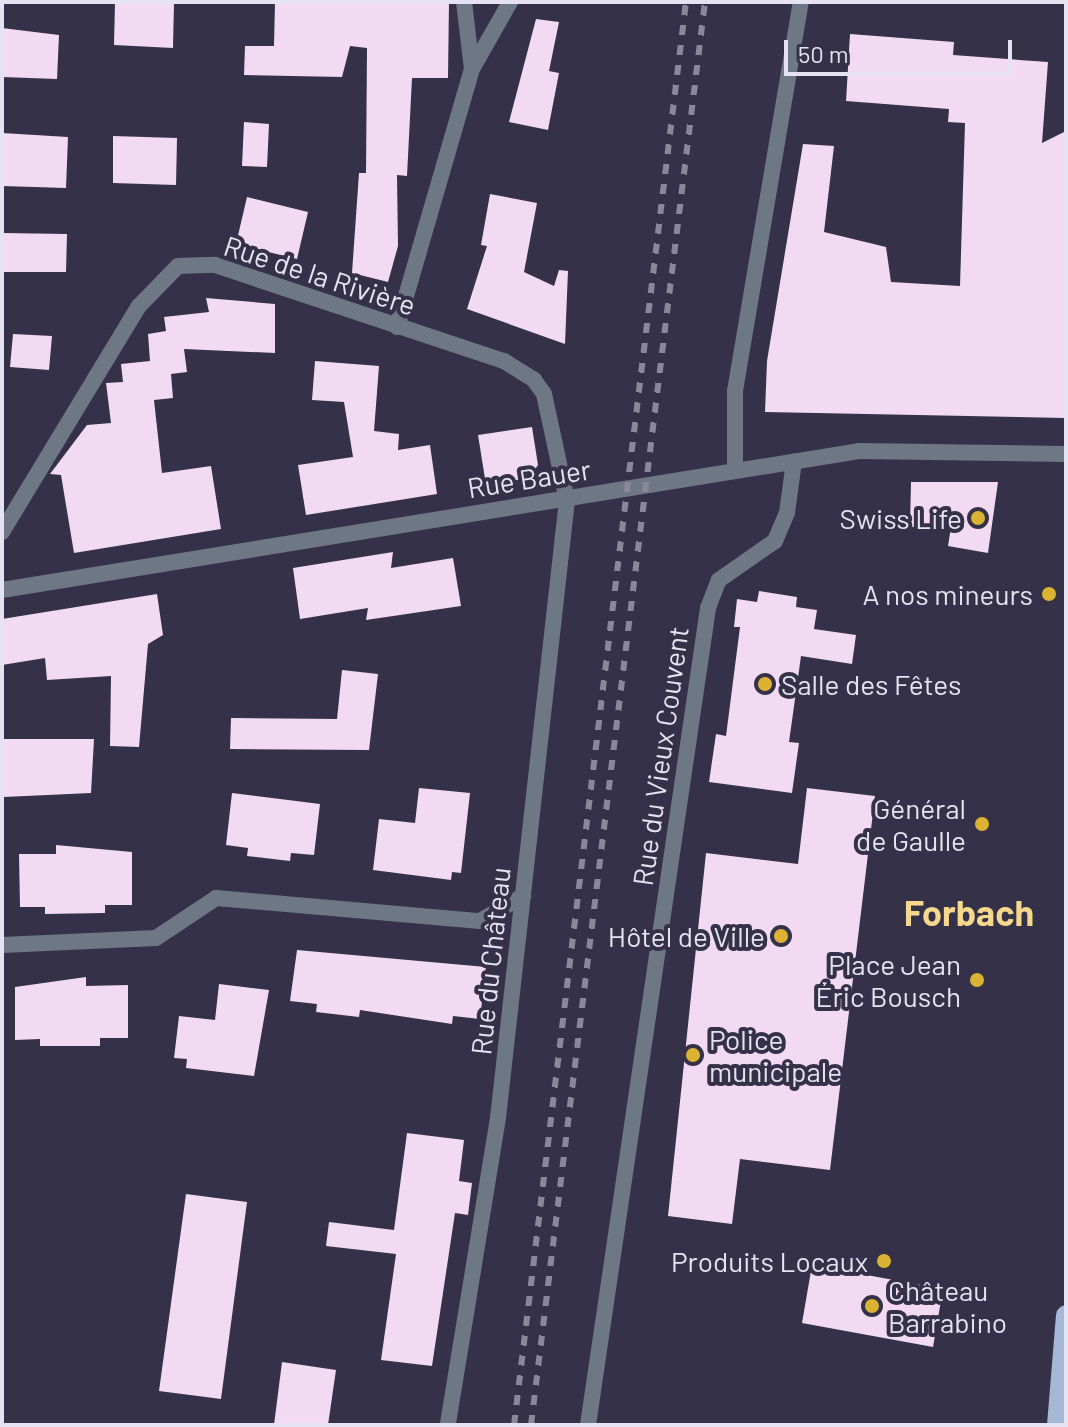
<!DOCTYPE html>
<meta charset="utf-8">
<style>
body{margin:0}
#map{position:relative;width:1068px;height:1427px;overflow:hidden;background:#353148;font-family:Barlow,sans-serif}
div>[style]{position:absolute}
.building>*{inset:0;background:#f2daf3}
.minor>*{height:16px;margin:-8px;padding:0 8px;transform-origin:8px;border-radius:8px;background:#6e7785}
.primary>*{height:20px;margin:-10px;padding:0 10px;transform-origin:10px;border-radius:10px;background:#a7b8d5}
.rail>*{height:6px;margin-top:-3px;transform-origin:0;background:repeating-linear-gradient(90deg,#8b879b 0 10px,transparent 0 20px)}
.dots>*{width:22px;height:22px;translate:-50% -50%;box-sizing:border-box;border:4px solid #353148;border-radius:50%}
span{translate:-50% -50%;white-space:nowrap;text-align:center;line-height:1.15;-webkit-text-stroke:8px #353148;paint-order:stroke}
.street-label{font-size:28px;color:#e5e2f2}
.poi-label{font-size:28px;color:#e5e2f2}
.right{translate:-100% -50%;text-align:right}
.left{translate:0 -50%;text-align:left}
.district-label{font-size:36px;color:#f5d88c;font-weight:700}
.frame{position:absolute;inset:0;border:4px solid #e5e2f2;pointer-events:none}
.scale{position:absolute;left:784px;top:40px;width:228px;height:36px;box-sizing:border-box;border:4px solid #e5e2f2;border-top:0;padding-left:10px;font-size:24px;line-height:28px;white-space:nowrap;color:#e5e2f2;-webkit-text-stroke:6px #353148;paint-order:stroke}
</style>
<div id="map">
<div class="building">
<div style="clip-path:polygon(115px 2px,174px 2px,173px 48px,114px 45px)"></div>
<div style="clip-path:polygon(275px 2px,449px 2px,448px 78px,412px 78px,407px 176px,397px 175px,398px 246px,388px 282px,352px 273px,359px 173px,366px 173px,367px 48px,350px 46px,342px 77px,244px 75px,245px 46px,274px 46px)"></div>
<div style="clip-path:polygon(536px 19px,559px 22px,549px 71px,559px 73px,548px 130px,509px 122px)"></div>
<div style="clip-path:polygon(2px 28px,59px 35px,57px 79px,2px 77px)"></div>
<div style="clip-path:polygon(850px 34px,954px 42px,953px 55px,1048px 62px,1042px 143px,1066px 131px,1066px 418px,765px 412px,767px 361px,803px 144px,834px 146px,824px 232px,886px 247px,891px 282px,960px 286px,965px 123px,948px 122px,949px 109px,846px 101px)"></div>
<div style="clip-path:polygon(244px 122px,269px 124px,267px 167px,242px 166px)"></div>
<div style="clip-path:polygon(2px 133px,68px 137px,66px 188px,2px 186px)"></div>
<div style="clip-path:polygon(113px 136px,177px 138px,176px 185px,113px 183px)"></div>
<div style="clip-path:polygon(490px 194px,537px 203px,524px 272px,554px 286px,559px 270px,568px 271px,565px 344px,467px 309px,487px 246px,481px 245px)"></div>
<div style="clip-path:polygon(247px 197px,308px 212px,297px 259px,236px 244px)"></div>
<div style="clip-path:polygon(2px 233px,67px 234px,66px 272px,2px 272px)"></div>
<div style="clip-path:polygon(206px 298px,275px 304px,275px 353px,184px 349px,187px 372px,171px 374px,173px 398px,154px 400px,162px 473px,211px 466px,221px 529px,74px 553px,61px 475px,50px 474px,87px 425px,111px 423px,106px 383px,123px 382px,121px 364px,150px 361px,148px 334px,166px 331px,164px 317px,209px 312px)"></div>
<div style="clip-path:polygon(13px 334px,52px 336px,49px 370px,10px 367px)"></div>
<div style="clip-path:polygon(315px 361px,379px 366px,374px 431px,399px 434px,398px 450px,430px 445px,437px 494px,306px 515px,298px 465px,353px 457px,344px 402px,312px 400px)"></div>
<div style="clip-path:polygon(532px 427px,538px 465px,529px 478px,486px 485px,478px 435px)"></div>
<div style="clip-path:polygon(911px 482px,998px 482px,988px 553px,948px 546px,951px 527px,910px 527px)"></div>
<div style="clip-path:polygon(393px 552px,391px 568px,453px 558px,461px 606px,366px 620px,368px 608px,300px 619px,293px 568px)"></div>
<div style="clip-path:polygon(759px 591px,797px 597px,796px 607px,817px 610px,814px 629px,856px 635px,852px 664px,801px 656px,789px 742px,799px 743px,792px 793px,709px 782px,716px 734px,726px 736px,740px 627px,734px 627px,737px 599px,757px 602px)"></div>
<div style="clip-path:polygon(157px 594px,163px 635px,148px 644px,139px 747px,110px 746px,111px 676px,47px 680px,45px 658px,2px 665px,2px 619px)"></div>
<div style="clip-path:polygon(342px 670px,378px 674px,369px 750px,230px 749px,231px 718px,337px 719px)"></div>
<div style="clip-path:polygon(2px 739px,94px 739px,91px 793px,4px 797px)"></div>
<div style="clip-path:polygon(419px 788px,470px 793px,461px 873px,452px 872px,451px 880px,373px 870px,379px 819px,415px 823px)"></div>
<div style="clip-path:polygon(807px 788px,875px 796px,830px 1170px,740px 1159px,732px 1224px,668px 1216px,706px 853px,798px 864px)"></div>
<div style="clip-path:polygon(232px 793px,320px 804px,314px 855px,291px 853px,290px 861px,247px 856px,248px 848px,226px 845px)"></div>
<div style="clip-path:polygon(56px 845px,132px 852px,132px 905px,105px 905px,105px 913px,45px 914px,45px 907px,20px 907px,19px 854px,56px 854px)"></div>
<div style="clip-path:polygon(297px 950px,486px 967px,480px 1019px,453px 1016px,452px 1024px,360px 1010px,359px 1017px,316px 1012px,317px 1004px,290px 1001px)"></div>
<div style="clip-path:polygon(86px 977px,86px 986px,128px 985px,128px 1038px,100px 1038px,100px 1046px,40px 1046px,40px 1039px,15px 1040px,15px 987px)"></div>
<div style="clip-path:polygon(219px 984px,269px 990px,254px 1076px,186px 1068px,187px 1059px,174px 1058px,179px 1016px,215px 1020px)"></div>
<div style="clip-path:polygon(407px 1133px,464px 1140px,459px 1181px,472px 1183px,468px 1215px,455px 1213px,432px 1366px,381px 1360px,396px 1254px,326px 1246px,329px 1222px,394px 1230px)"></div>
<div style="clip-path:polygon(186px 1194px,247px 1202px,221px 1399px,159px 1391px)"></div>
<div style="clip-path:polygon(812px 1265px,943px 1289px,933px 1347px,802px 1323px)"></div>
<div style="clip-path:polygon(282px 1362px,336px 1370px,328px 1425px,274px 1425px)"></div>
</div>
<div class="minor">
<div style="left:464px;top:2px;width:67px;rotate:83.2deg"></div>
<div style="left:397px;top:327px;width:269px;rotate:-73.8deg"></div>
<div style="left:472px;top:69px;width:77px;rotate:-60.4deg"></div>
<div style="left:735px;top:467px;width:76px;rotate:-90deg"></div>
<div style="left:735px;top:391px;width:395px;rotate:-80.4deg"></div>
<div style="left:2px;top:532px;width:264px;rotate:-58.8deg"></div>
<div style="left:139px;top:306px;width:56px;rotate:-45.7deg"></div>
<div style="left:178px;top:266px;width:37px;rotate:-2deg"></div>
<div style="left:215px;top:265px;width:305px;rotate:18.4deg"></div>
<div style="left:504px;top:361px;width:36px;rotate:32deg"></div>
<div style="left:534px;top:380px;width:17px;rotate:54deg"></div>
<div style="left:544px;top:394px;width:108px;rotate:77.8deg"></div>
<div style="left:567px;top:500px;width:622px;rotate:96.37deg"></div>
<div style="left:498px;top:1118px;width:311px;rotate:99.3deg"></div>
<div style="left:2px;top:590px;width:868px;rotate:-9.21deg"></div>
<div style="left:859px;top:451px;width:207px;rotate:0.8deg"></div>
<div style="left:2px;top:945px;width:154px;rotate:-2.6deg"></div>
<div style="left:156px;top:938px;width:72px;rotate:-33.7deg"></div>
<div style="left:216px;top:898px;width:265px;rotate:5deg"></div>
<div style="left:480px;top:921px;width:50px;rotate:-30.2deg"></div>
<div style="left:588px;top:1425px;width:826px;rotate:-81.64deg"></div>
<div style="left:708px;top:608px;width:30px;rotate:-69deg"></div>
<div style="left:719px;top:580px;width:68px;rotate:-34.9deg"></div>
<div style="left:775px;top:541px;width:30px;rotate:-67deg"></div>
<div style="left:787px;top:513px;width:52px;rotate:-82.3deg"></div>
</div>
<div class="primary">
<div style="left:1057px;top:1425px;width:110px;rotate:-85.3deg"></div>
</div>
<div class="rail">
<div style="left:514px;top:1425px;width:1433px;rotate:-83.11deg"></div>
<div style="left:531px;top:1425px;width:1434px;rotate:-83.03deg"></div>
</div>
<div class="dots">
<div style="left:978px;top:518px;background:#dcb233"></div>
<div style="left:1049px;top:594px;background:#dcb233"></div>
<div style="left:765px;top:684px;background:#dcb233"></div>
<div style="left:982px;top:824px;background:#dcb233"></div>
<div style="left:781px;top:936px;background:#dcb233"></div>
<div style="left:977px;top:980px;background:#dcb233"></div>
<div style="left:693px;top:1055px;background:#dcb233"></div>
<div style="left:884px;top:1261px;background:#dcb233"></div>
<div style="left:872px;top:1306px;background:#dcb233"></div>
</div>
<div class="street-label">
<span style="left:320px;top:275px;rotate:18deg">Rue de la Rivière</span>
<span style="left:529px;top:478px;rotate:-9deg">Rue Bauer</span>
<span style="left:660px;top:756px;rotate:-82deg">Rue du Vieux Couvent</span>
<span style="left:490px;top:961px;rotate:-84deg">Rue du Château</span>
</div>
<div class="poi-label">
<span class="right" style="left:962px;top:518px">Swiss Life</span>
<span class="right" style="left:1033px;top:594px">A nos mineurs</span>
<span class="left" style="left:781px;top:684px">Salle des Fêtes</span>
<span class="right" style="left:966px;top:824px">Général<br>de Gaulle</span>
<span class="right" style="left:765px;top:936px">Hôtel de Ville</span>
<span class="right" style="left:961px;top:980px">Place Jean<br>Éric Bousch</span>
<span class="left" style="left:709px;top:1055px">Police<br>municipale</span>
<span class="right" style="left:868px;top:1261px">Produits Locaux</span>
<span class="left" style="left:888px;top:1306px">Château<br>Barrabino</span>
</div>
<div class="district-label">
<span style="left:969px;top:912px">Forbach</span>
</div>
<div class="frame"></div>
<div class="scale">50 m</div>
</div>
